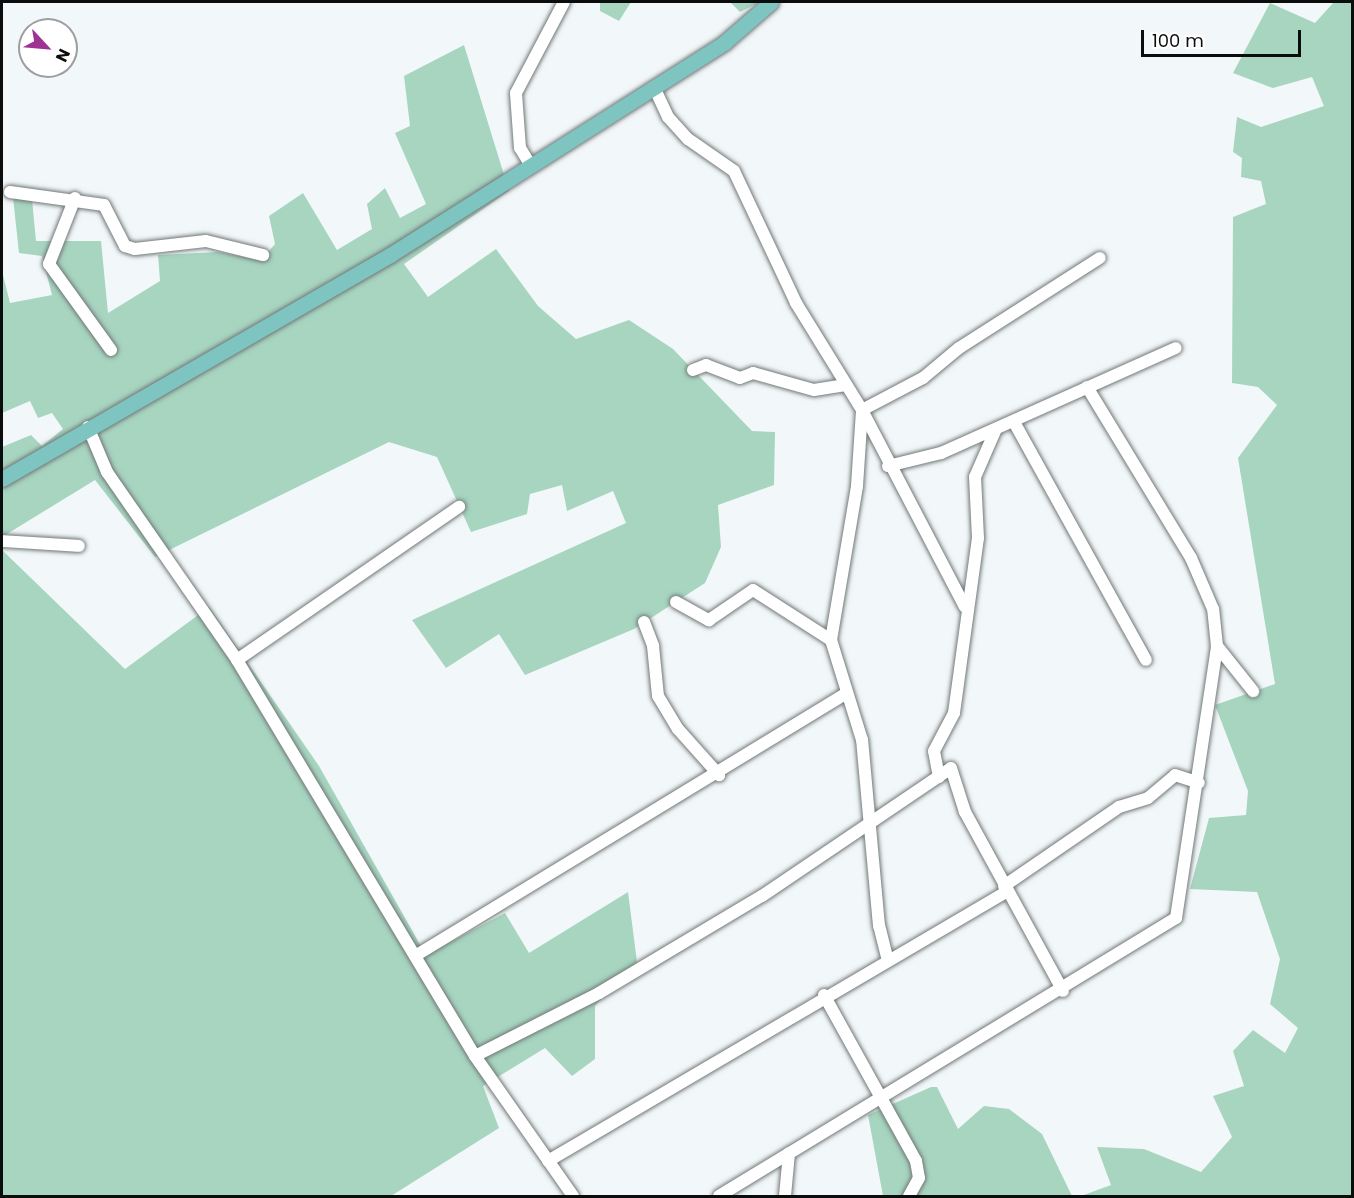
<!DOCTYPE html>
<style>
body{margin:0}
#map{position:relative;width:1354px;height:1198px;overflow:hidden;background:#f2f8f9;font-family:Poppins,sans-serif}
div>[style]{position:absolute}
.green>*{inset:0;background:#a7d5c0}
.roads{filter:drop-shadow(0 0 2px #727778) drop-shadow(0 0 2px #727778)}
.minor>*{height:12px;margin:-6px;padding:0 6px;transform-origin:6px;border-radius:6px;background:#fff}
.major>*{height:15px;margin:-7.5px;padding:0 7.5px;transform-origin:7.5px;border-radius:7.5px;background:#7ec5c1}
span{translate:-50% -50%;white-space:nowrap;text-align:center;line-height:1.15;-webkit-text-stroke:4.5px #fff;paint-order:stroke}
.frame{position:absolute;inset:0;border:3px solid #0b0d0d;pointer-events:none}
.north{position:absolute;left:18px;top:18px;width:60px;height:60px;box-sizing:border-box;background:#fff;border:2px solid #9d9e9e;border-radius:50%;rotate:116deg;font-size:16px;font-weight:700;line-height:24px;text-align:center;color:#0b0d0d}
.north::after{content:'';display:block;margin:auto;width:21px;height:27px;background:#9f3394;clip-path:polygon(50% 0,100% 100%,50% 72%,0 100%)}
.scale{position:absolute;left:1141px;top:30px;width:160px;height:27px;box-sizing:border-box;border:3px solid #0b0d0d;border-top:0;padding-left:8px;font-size:18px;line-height:21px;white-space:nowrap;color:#0b0d0d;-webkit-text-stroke:4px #fff;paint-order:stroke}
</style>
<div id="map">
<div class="green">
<div style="clip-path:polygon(600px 2px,631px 2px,619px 21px,600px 11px)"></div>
<div style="clip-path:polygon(730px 2px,760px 2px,740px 12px)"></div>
<div style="clip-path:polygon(1334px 2px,1352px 2px,1352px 1196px,1081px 1196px,1111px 1185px,1097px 1147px,1144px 1149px,1201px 1172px,1232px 1137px,1213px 1096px,1244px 1086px,1233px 1051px,1253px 1030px,1285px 1053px,1298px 1028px,1270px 1004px,1280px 959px,1257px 892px,1190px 889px,1209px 818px,1246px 815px,1248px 791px,1215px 705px,1275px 684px,1238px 458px,1277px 405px,1258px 387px,1232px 383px,1233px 217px,1266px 204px,1261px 181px,1241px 177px,1242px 158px,1233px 152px,1237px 117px,1261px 127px,1324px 106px,1312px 77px,1273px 88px,1233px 73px,1270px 3px,1315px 23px)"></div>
<div style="clip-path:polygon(464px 45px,509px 191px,404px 264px,428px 297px,496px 249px,538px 306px,576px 339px,629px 320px,673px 349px,752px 431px,775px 432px,774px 485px,718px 505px,721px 547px,705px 583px,634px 629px,525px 675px,499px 634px,446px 668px,412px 620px,626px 523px,613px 491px,567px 511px,562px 485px,530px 494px,527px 514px,471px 532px,437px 457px,389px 442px,155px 557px,95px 480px,2px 537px,2px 447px,31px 435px,42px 446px,63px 429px,52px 413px,38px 418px,30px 401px,2px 413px,2px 271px,10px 303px,52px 295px,42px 256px,19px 253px,12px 188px,31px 189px,36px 241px,101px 241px,108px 313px,160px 281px,158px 255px,218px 252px,261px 260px,275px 244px,269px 216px,303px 193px,337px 250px,372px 229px,367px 204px,385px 188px,400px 218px,426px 204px,395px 133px,410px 126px,404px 76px)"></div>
<div style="clip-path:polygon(2px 550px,125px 669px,209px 607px,319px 766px,426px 955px,505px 913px,529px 953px,628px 892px,637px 962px,595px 1006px,595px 1059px,572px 1076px,545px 1048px,483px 1086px,499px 1128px,391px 1196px,2px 1196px)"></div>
<div style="clip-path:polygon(931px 1087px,937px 1087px,958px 1129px,984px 1106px,1009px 1109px,1042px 1134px,1072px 1196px,883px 1196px,868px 1115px)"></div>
</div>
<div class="roads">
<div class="minor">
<div style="left:654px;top:87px;width:33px;rotate:65deg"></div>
<div style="left:668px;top:117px;width:30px;rotate:48deg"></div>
<div style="left:688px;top:139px;width:56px;rotate:34.8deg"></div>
<div style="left:734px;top:171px;width:146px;rotate:64.8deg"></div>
<div style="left:796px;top:303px;width:126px;rotate:58.3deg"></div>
<div style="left:862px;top:410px;width:222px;rotate:62.4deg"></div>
<div style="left:531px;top:166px;width:21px;rotate:-121deg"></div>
<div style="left:520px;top:148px;width:55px;rotate:-94.2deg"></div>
<div style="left:516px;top:93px;width:103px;rotate:-62.2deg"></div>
<div style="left:10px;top:192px;width:95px;rotate:7.9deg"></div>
<div style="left:104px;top:205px;width:46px;rotate:62.9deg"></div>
<div style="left:125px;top:246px;width:10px;rotate:17deg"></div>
<div style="left:135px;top:249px;width:71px;rotate:-6.4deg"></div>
<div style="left:206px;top:241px;width:59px;rotate:13.8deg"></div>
<div style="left:75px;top:198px;width:71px;rotate:111.5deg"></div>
<div style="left:49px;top:264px;width:106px;rotate:54.2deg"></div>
<div style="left:693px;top:370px;width:14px;rotate:-21deg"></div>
<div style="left:706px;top:365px;width:36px;rotate:21deg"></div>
<div style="left:740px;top:378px;width:14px;rotate:-21deg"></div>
<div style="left:753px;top:373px;width:63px;rotate:15.6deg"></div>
<div style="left:814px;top:390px;width:32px;rotate:-9deg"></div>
<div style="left:1014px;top:422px;width:272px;rotate:61deg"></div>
<div style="left:88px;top:427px;width:49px;rotate:67.1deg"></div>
<div style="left:107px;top:472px;width:229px;rotate:55.3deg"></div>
<div style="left:237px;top:660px;width:462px;rotate:59deg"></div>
<div style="left:475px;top:1056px;width:171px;rotate:55deg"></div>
<div style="left:888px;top:466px;width:55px;rotate:-13.8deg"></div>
<div style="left:941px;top:453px;width:257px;rotate:-24.1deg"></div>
<div style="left:2px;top:541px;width:77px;rotate:3.7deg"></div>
<div style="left:676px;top:602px;width:38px;rotate:29deg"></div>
<div style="left:709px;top:620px;width:53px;rotate:-34.3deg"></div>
<div style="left:753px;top:590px;width:93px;rotate:32.7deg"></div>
<div style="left:644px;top:622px;width:26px;rotate:69deg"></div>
<div style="left:653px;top:646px;width:50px;rotate:84.3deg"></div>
<div style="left:658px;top:696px;width:39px;rotate:59deg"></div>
<div style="left:678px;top:729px;width:62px;rotate:48.3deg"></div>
<div style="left:1217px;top:646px;width:58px;rotate:51.3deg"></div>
<div style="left:237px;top:660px;width:270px;rotate:-34.6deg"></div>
<div style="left:939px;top:777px;width:26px;rotate:-101deg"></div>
<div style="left:934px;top:751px;width:43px;rotate:-62.2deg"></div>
<div style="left:954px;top:713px;width:177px;rotate:-82.2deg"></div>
<div style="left:978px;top:538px;width:61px;rotate:-92.8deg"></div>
<div style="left:975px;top:477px;width:52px;rotate:-66.4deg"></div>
<div style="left:1004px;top:886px;width:140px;rotate:-34.5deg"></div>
<div style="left:1119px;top:807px;width:30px;rotate:-17deg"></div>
<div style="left:1148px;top:798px;width:35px;rotate:-40deg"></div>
<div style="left:1175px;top:775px;width:25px;rotate:18deg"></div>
<div style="left:415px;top:956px;width:504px;rotate:-31.35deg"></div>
<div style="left:887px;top:957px;width:32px;rotate:-104deg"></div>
<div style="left:879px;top:926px;width:187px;rotate:-95.2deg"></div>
<div style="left:862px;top:740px;width:105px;rotate:-107.2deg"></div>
<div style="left:831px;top:640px;width:156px;rotate:-80.4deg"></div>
<div style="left:857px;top:486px;width:76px;rotate:-86.2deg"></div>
<div style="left:862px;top:410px;width:69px;rotate:-27.7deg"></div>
<div style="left:923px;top:378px;width:47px;rotate:-39.8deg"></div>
<div style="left:959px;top:348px;width:167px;rotate:-32.6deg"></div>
<div style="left:824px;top:995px;width:190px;rotate:61deg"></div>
<div style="left:916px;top:1161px;width:17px;rotate:80deg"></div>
<div style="left:919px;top:1178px;width:21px;rotate:119deg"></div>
<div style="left:475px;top:1056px;width:139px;rotate:-26.9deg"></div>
<div style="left:599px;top:993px;width:190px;rotate:-30.8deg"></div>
<div style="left:762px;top:896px;width:228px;rotate:-34.1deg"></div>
<div style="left:951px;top:768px;width:46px;rotate:72.3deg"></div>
<div style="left:965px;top:812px;width:204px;rotate:61.3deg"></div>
<div style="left:548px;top:1161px;width:531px;rotate:-30.43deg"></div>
<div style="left:719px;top:1196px;width:535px;rotate:-31.31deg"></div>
<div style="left:1176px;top:918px;width:275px;rotate:-81.4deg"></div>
<div style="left:1217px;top:646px;width:37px;rotate:-96deg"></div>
<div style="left:1213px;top:609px;width:56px;rotate:-113.3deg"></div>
<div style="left:1191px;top:558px;width:200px;rotate:-121.3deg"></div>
<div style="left:785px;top:1196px;width:43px;rotate:-84.7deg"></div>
</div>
<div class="major">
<div style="left:2px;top:479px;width:448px;rotate:-30deg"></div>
<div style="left:390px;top:255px;width:397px;rotate:-32.4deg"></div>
<div style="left:725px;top:42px;width:61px;rotate:-41deg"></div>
</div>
</div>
<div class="frame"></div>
<div class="north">N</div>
<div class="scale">100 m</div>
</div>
